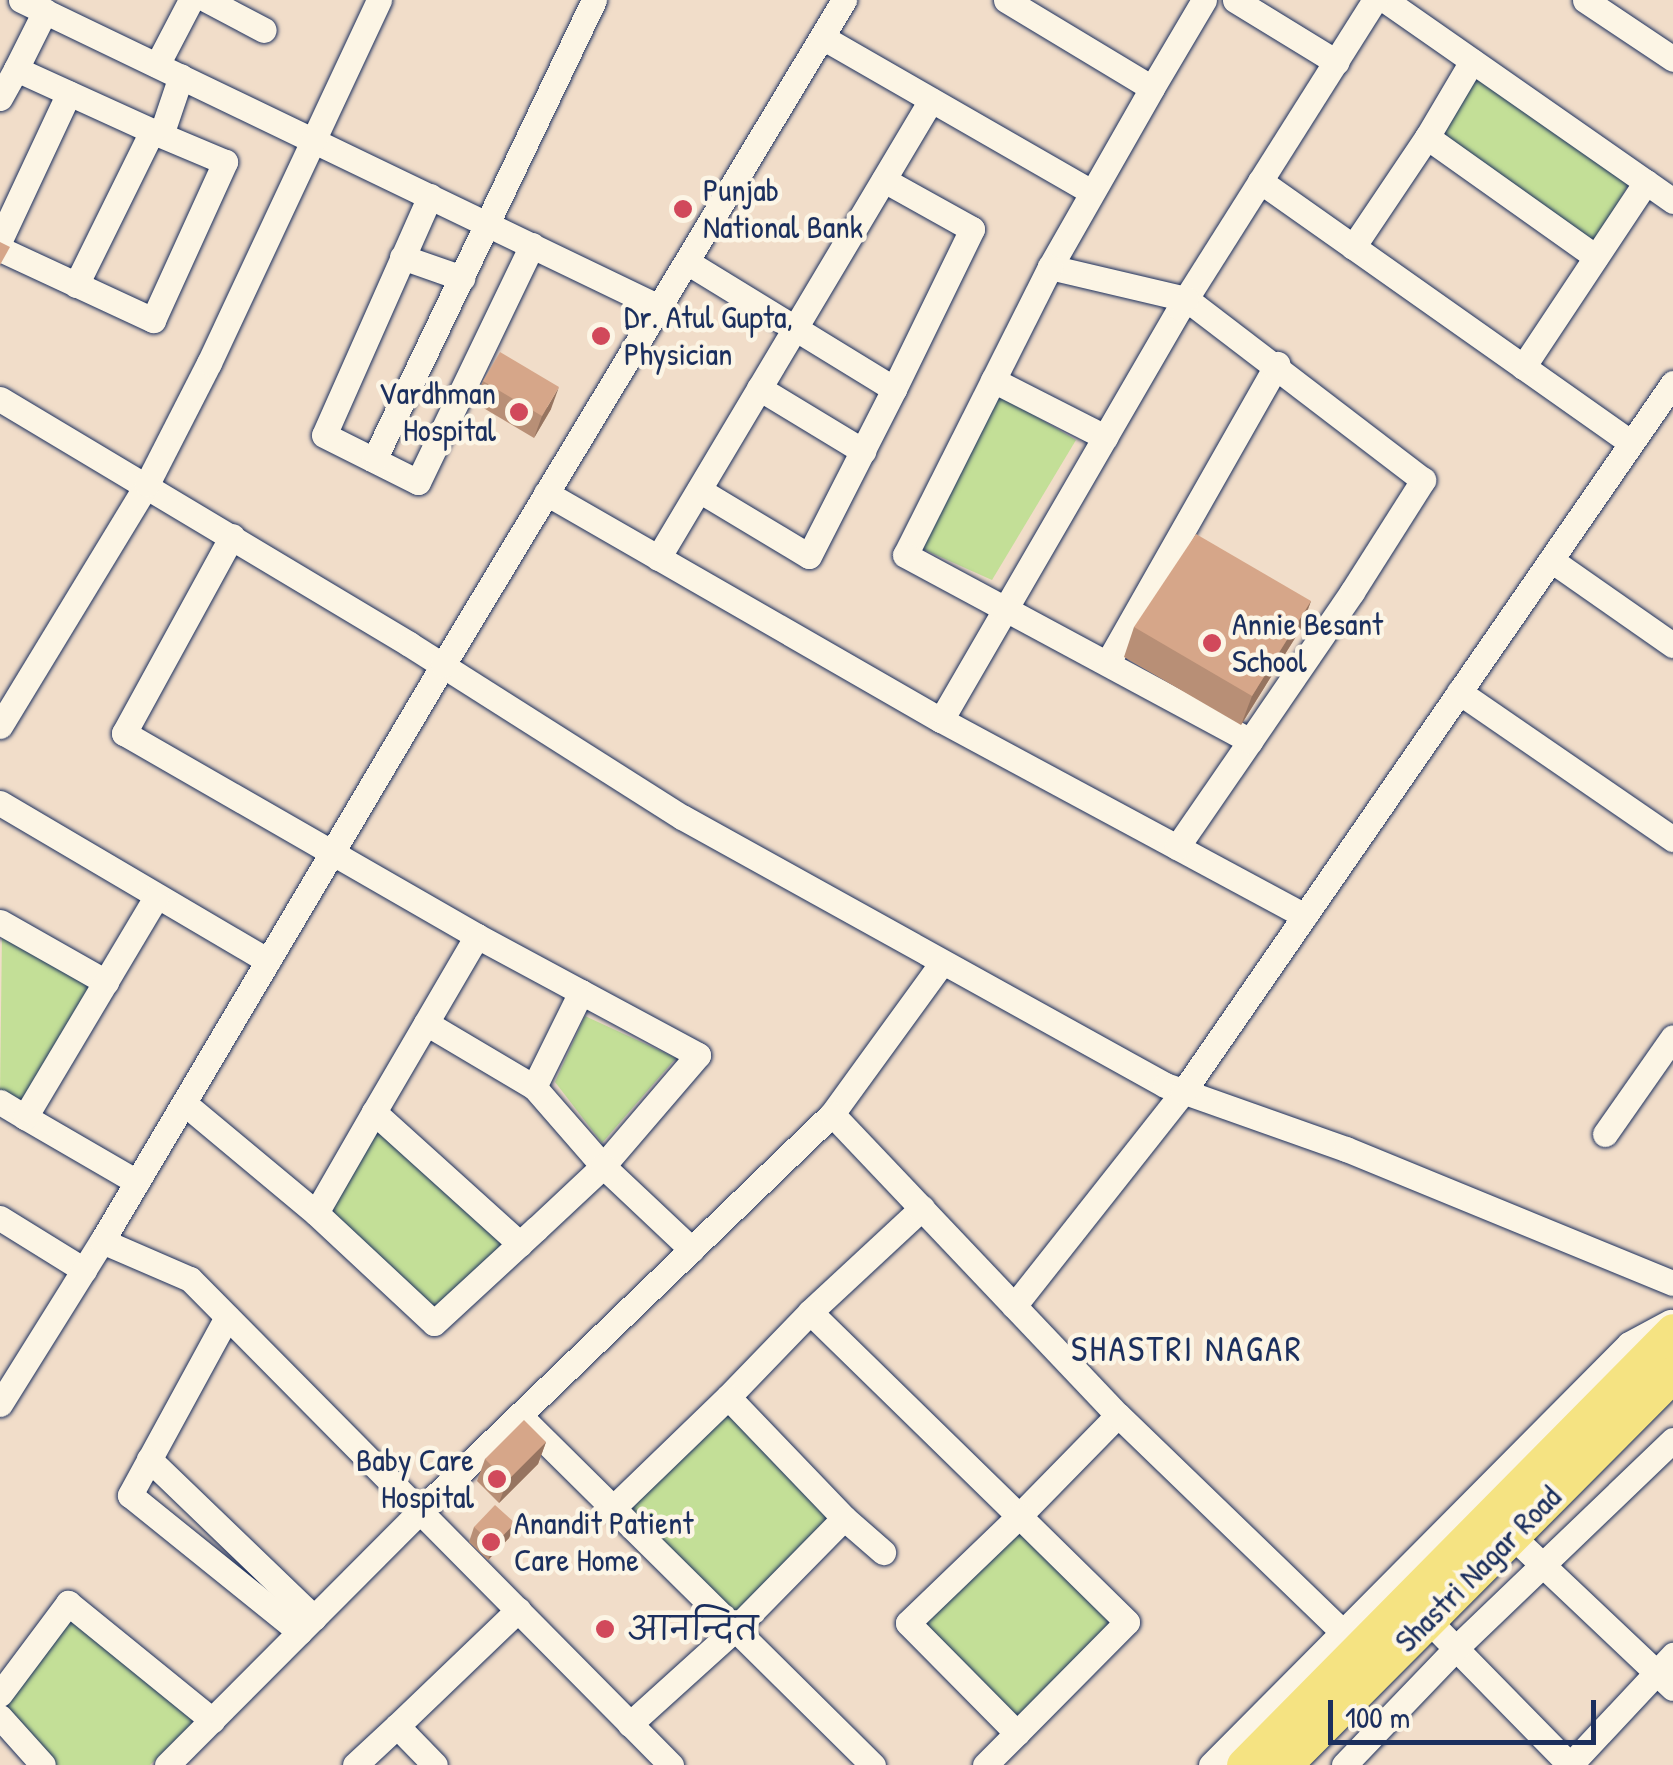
<!DOCTYPE html>
<meta charset="utf-8">
<style>
body{margin:0}
#map{position:relative;width:1673px;height:1765px;overflow:hidden;background:#f1ddc9;font-family:"Patrick Hand","Playpen Sans Deva",sans-serif}
div>[style]{position:absolute}
.green>*{inset:0;background:#c3df97}
.roads{filter:drop-shadow(0 0 2px #1b2f5e) drop-shadow(0 0 2px #1b2f5e)}
.minor>*{height:25px;margin:-12.5px;padding:0 12.5px;transform-origin:12.5px;border-radius:12.5px;background:#fcf5e5}
.highway>*{height:35px;margin:-17.5px;padding:0 17.5px;transform-origin:17.5px;border-radius:17.5px;background:#f5e382}
.wall>*{inset:0;background:#b88f76}
.shaded-wall>*{inset:0;background:#967460}
.building>*{inset:0;background:#d6a689}
.dots>*{width:28px;height:28px;translate:-50% -50%;box-sizing:border-box;border:5px solid #fcf5e5;border-radius:50%}
span{translate:-50% -50%;white-space:nowrap;text-align:center;line-height:1.15;-webkit-text-stroke:9px #fcf5e5;paint-order:stroke}
.poi-label{font-size:32px;color:#1b2f5e}
.left{translate:0 -50%;text-align:left}
.right{translate:-100% -50%;text-align:right}
.street-label{font-size:32px;color:#1b2f5e}
.neighbourhood-label{font-size:35px;color:#1b2f5e;letter-spacing:2.5px}
.scale{position:absolute;left:1328px;top:1700px;width:268px;height:45px;box-sizing:border-box;border:5px solid #1b2f5e;border-top:0;padding-left:12px;font-size:30px;line-height:35px;white-space:nowrap;color:#1b2f5e;-webkit-text-stroke:8px #fcf5e5;paint-order:stroke}
</style>
<div id="map">
<div class="green">
<div style="clip-path:polygon(1474px 73px,1630px 182px,1593px 245px,1439px 136px)"></div>
<div style="clip-path:polygon(995px 392px,1076px 440px,992px 580px,918px 547px)"></div>
<div style="clip-path:polygon(2px 934px,92px 984px,21px 1107px,0 1095px)"></div>
<div style="clip-path:polygon(585px 1016px,676px 1058px,602px 1143px,555px 1082px)"></div>
<div style="clip-path:polygon(375px 1125px,509px 1244px,432px 1312px,325px 1210px)"></div>
<div style="clip-path:polygon(728px 1410px,832px 1516px,735px 1620px,626px 1509px)"></div>
<div style="clip-path:polygon(1018px 1529px,1113px 1621px,1016px 1721px,921px 1621px)"></div>
<div style="clip-path:polygon(71px 1617px,195px 1721px,150px 1765px,57px 1765px,4px 1703px)"></div>
</div>
<div class="roads">
<div class="minor">
<div style="left:21px;top:0;width:708px;rotate:25.7deg"></div>
<div style="left:207px;top:0;width:64px;rotate:27.8deg"></div>
<div style="left:1006px;top:0;width:170px;rotate:31.1deg"></div>
<div style="left:1152px;top:88px;width:102px;rotate:-59.4deg"></div>
<div style="left:1235px;top:0;width:119px;rotate:31.5deg"></div>
<div style="left:1385px;top:0;width:318px;rotate:34.9deg"></div>
<div style="left:1585px;top:0;width:106px;rotate:33.8deg"></div>
<div style="left:45px;top:11px;width:65px;rotate:116.6deg"></div>
<div style="left:16px;top:69px;width:159px;rotate:24.5deg"></div>
<div style="left:822px;top:37px;width:311px;rotate:29.9deg"></div>
<div style="left:1472px;top:61px;width:88px;rotate:120.6deg"></div>
<div style="left:1427px;top:137px;width:207px;rotate:35.4deg"></div>
<div style="left:157px;top:65px;width:73px;rotate:-62.4deg"></div>
<div style="left:0;top:98px;width:33px;rotate:-61deg"></div>
<div style="left:1260px;top:181px;width:454px;rotate:35.2deg"></div>
<div style="left:430px;top:196px;width:261px;rotate:113.9deg"></div>
<div style="left:324px;top:435px;width:105px;rotate:26.6deg"></div>
<div style="left:418px;top:482px;width:263px;rotate:-64.3deg"></div>
<div style="left:0;top:240px;width:162px;rotate:-64.9deg"></div>
<div style="left:1353px;top:247px;width:133px;rotate:-56.1deg"></div>
<div style="left:0;top:249px;width:169px;rotate:24.9deg"></div>
<div style="left:153px;top:320px;width:174px;rotate:-65.5deg"></div>
<div style="left:225px;top:162px;width:69px;rotate:-157.1deg"></div>
<div style="left:161px;top:135px;width:62px;rotate:-71.3deg"></div>
<div style="left:402px;top:257px;width:64px;rotate:19.3deg"></div>
<div style="left:687px;top:262px;width:243px;rotate:31.5deg"></div>
<div style="left:894px;top:389px;width:178px;rotate:-64deg"></div>
<div style="left:972px;top:229px;width:101px;rotate:-150.9deg"></div>
<div style="left:1050px;top:267px;width:206px;rotate:-60.3deg"></div>
<div style="left:76px;top:285px;width:172px;rotate:-63.7deg"></div>
<div style="left:1523px;top:367px;width:222px;rotate:-56.4deg"></div>
<div style="left:1646px;top:182px;width:33px;rotate:35deg"></div>
<div style="left:993px;top:380px;width:126px;rotate:27deg"></div>
<div style="left:759px;top:388px;width:122px;rotate:31.2deg"></div>
<div style="left:0;top:399px;width:477px;rotate:30.9deg"></div>
<div style="left:409px;top:644px;width:323px;rotate:32.4deg"></div>
<div style="left:682px;top:817px;width:552px;rotate:29.02deg"></div>
<div style="left:1165px;top:1085px;width:192px;rotate:19.5deg"></div>
<div style="left:1346px;top:1149px;width:353px;rotate:22.3deg"></div>
<div style="left:374px;top:460px;width:510px;rotate:-64.44deg"></div>
<div style="left:699px;top:490px;width:128px;rotate:31deg"></div>
<div style="left:809px;top:556px;width:187px;rotate:-63deg"></div>
<div style="left:546px;top:493px;width:456px;rotate:29.9deg"></div>
<div style="left:941px;top:720px;width:413px;rotate:28.3deg"></div>
<div style="left:232px;top:536px;width:225px;rotate:118.7deg"></div>
<div style="left:124px;top:733px;width:407px;rotate:29.9deg"></div>
<div style="left:658px;top:558px;width:533px;rotate:-59.2deg"></div>
<div style="left:1551px;top:560px;width:149px;rotate:34.9deg"></div>
<div style="left:1108px;top:662px;width:343px;rotate:-60.4deg"></div>
<div style="left:1459px;top:692px;width:260px;rotate:34.5deg"></div>
<div style="left:941px;top:720px;width:476px;rotate:-59.9deg"></div>
<div style="left:1180px;top:308px;width:365px;rotate:-57.7deg"></div>
<div style="left:0;top:726px;width:283px;rotate:-58.7deg"></div>
<div style="left:147px;top:484px;width:136px;rotate:-62.9deg"></div>
<div style="left:209px;top:363px;width:401px;rotate:-64.9deg"></div>
<div style="left:0;top:803px;width:311px;rotate:30.5deg"></div>
<div style="left:1177px;top:847px;width:129px;rotate:-55.4deg"></div>
<div style="left:1250px;top:741px;width:181px;rotate:-55.6deg"></div>
<div style="left:1352px;top:592px;width:133px;rotate:-57.6deg"></div>
<div style="left:1423px;top:480px;width:298px;rotate:-142.6deg"></div>
<div style="left:1186px;top:299px;width:140px;rotate:-166.8deg"></div>
<div style="left:1050px;top:267px;width:322px;rotate:116.7deg"></div>
<div style="left:905px;top:555px;width:392px;rotate:28.3deg"></div>
<div style="left:0;top:922px;width:122px;rotate:29.5deg"></div>
<div style="left:581px;top:992px;width:133px;rotate:28.3deg"></div>
<div style="left:698px;top:1055px;width:146px;rotate:130.6deg"></div>
<div style="left:603px;top:1166px;width:105px;rotate:-131.1deg"></div>
<div style="left:534px;top:1087px;width:106px;rotate:-63.7deg"></div>
<div style="left:426px;top:1023px;width:126px;rotate:30.7deg"></div>
<div style="left:0;top:1102px;width:29px;rotate:31deg"></div>
<div style="left:184px;top:1103px;width:172px;rotate:39.8deg"></div>
<div style="left:374px;top:1112px;width:204px;rotate:-59.7deg"></div>
<div style="left:477px;top:936px;width:118px;rotate:28.3deg"></div>
<div style="left:832px;top:1114px;width:185px;rotate:-54deg"></div>
<div style="left:1605px;top:1134px;width:118px;rotate:-55deg"></div>
<div style="left:137px;top:1182px;width:129px;rotate:-149.9deg"></div>
<div style="left:25px;top:1117px;width:257px;rotate:-59.2deg"></div>
<div style="left:0;top:1218px;width:99px;rotate:31.8deg"></div>
<div style="left:102px;top:1241px;width:96px;rotate:23.4deg"></div>
<div style="left:190px;top:1279px;width:684px;rotate:45.3deg"></div>
<div style="left:520px;top:1244px;width:197px;rotate:-137.9deg"></div>
<div style="left:374px;top:1112px;width:116px;rotate:119.9deg"></div>
<div style="left:316px;top:1213px;width:161px;rotate:43deg"></div>
<div style="left:434px;top:1323px;width:139px;rotate:-42.7deg"></div>
<div style="left:536px;top:1229px;width:92px;rotate:-43.2deg"></div>
<div style="left:603px;top:1166px;width:122px;rotate:43.3deg"></div>
<div style="left:1014px;top:1306px;width:273px;rotate:-51.7deg"></div>
<div style="left:1183px;top:1092px;width:862px;rotate:-55.35deg"></div>
<div style="left:810px;top:1312px;width:153px;rotate:-42.9deg"></div>
<div style="left:227px;top:1317px;width:203px;rotate:118.6deg"></div>
<div style="left:130px;top:1495px;width:218px;rotate:38.9deg"></div>
<div style="left:728px;top:1397px;width:118px;rotate:-46deg"></div>
<div style="left:810px;top:1312px;width:292px;rotate:44.3deg"></div>
<div style="left:1019px;top:1516px;width:141px;rotate:-45.6deg"></div>
<div style="left:0;top:1404px;width:192px;rotate:-58deg"></div>
<div style="left:102px;top:1241px;width:669px;rotate:-59.37deg"></div>
<div style="left:443px;top:665px;width:777px;rotate:-58.91deg"></div>
<div style="left:524px;top:1420px;width:491px;rotate:44.7deg"></div>
<div style="left:149px;top:1459px;width:229px;rotate:43.9deg"></div>
<div style="left:613px;top:1508px;width:160px;rotate:-44deg"></div>
<div style="left:728px;top:1397px;width:168px;rotate:46.2deg"></div>
<div style="left:844px;top:1518px;width:156px;rotate:134.5deg"></div>
<div style="left:735px;top:1629px;width:142px;rotate:137.9deg"></div>
<div style="left:844px;top:1518px;width:52px;rotate:41.1deg"></div>
<div style="left:1512px;top:1536px;width:221px;rotate:43.4deg"></div>
<div style="left:1428px;top:1620px;width:203px;rotate:45.6deg"></div>
<div style="left:0;top:1694px;width:114px;rotate:-53.2deg"></div>
<div style="left:68px;top:1603px;width:186px;rotate:39.1deg"></div>
<div style="left:0;top:1717px;width:64px;rotate:48.1deg"></div>
<div style="left:397px;top:1726px;width:168px;rotate:-43.8deg"></div>
<div style="left:167px;top:1765px;width:359px;rotate:-45.1deg"></div>
<div style="left:420px;top:1511px;width:572px;rotate:-43.94deg"></div>
<div style="left:832px;top:1114px;width:415px;rotate:46.5deg"></div>
<div style="left:1118px;top:1415px;width:338px;rotate:44deg"></div>
<div style="left:355px;top:1765px;width:57px;rotate:-42.9deg"></div>
<div style="left:397px;top:1726px;width:54px;rotate:45.7deg"></div>
<div style="left:985px;top:1765px;width:45px;rotate:-45deg"></div>
<div style="left:1017px;top:1733px;width:156px;rotate:-45.3deg"></div>
<div style="left:1127px;top:1622px;width:151px;rotate:-135.5deg"></div>
<div style="left:1019px;top:1516px;width:154px;rotate:136.1deg"></div>
<div style="left:908px;top:1623px;width:155px;rotate:45.3deg"></div>
<div style="left:1211px;top:1765px;width:593px;rotate:-45.2deg"></div>
<div style="left:1629px;top:1344px;width:47px;rotate:-28.2deg"></div>
<div style="left:1344px;top:1765px;width:163px;rotate:-46.2deg"></div>
<div style="left:1457px;top:1647px;width:299px;rotate:-43.8deg"></div>
<div style="left:1570px;top:1765px;width:151px;rotate:-46.9deg"></div>
</div>
<div class="highway">
<div style="left:1244px;top:1765px;width:610px;rotate:-45.33deg"></div>
<div style="left:1284px;top:1765px;width:552px;rotate:-45.15deg"></div>
</div>
</div>
<div class="wall">
<div style="clip-path:polygon(483px 381px,551px 409px,534px 438px,475px 403px)"></div>
<div style="clip-path:polygon(1311px 601px,1300px 630px,1241px 725px,1124px 657px,1134px 627px)"></div>
<div style="clip-path:polygon(546px 1442px,538px 1464px,499px 1503px,477px 1481px,485px 1459px)"></div>
<div style="clip-path:polygon(515px 1523px,509px 1538px,488px 1560px,469px 1542px,474px 1527px)"></div>
</div>
<div class="shaded-wall">
<div style="clip-path:polygon(559px 387px,551px 409px,534px 438px,542px 416px)"></div>
<div style="clip-path:polygon(1311px 601px,1300px 630px,1241px 725px,1252px 696px)"></div>
<div style="clip-path:polygon(546px 1442px,538px 1464px,499px 1503px,507px 1481px)"></div>
<div style="clip-path:polygon(515px 1523px,509px 1538px,488px 1560px,494px 1545px)"></div>
</div>
<div class="building">
<div style="clip-path:polygon(0 242px,10px 247px,0 265px)"></div>
<div style="clip-path:polygon(500px 352px,559px 387px,542px 416px,483px 381px)"></div>
<div style="clip-path:polygon(1196px 534px,1311px 601px,1252px 696px,1134px 627px)"></div>
<div style="clip-path:polygon(524px 1420px,546px 1442px,507px 1481px,485px 1459px)"></div>
<div style="clip-path:polygon(495px 1505px,515px 1523px,494px 1545px,474px 1527px)"></div>
</div>
<div class="dots">
<div style="left:683px;top:209px;background:#d1495b"></div>
<div style="left:601px;top:336px;background:#d1495b"></div>
<div style="left:519px;top:412px;background:#d1495b"></div>
<div style="left:1212px;top:643px;background:#d1495b"></div>
<div style="left:497px;top:1479px;background:#d1495b"></div>
<div style="left:491px;top:1542px;background:#d1495b"></div>
<div style="left:605px;top:1629px;background:#d1495b"></div>
</div>
<div class="poi-label">
<span class="left" style="left:703px;top:209px">Punjab<br>National Bank</span>
<span class="left" style="left:624px;top:336px">Dr. Atul Gupta,<br>Physician</span>
<span class="right" style="left:496px;top:412px">Vardhman<br>Hospital</span>
<span class="left" style="left:1232px;top:643px">Annie Besant<br>School</span>
<span class="right" style="left:474px;top:1479px">Baby Care<br>Hospital</span>
<span class="left" style="left:514px;top:1542px">Anandit Patient<br>Care Home</span>
<span class="left" style="left:628px;top:1629px">आनन्दित</span>
</div>
<div class="street-label">
<span style="left:1478px;top:1569px;rotate:-45deg">Shastri Nagar Road</span>
</div>
<div class="neighbourhood-label">
<span style="left:1187px;top:1349px">SHASTRI NAGAR</span>
</div>
<div class="scale">100 m</div>
</div>
